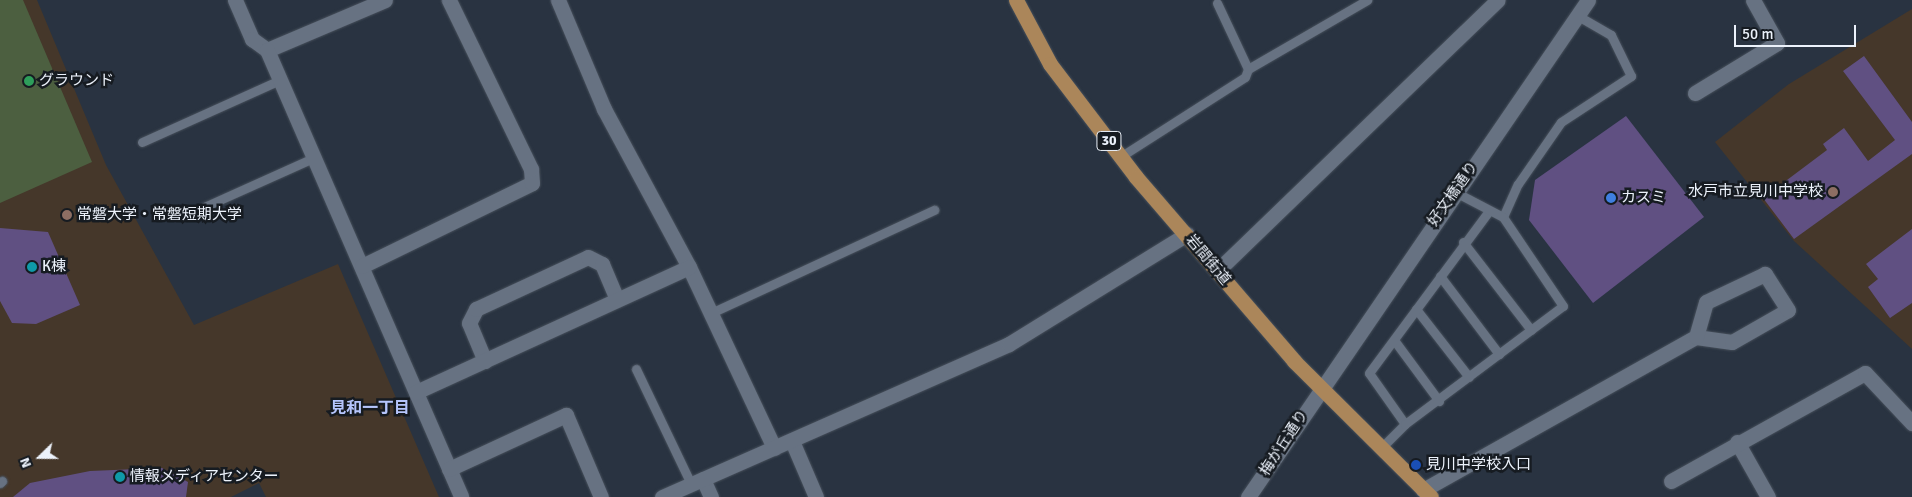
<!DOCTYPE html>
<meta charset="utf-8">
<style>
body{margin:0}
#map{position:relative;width:1912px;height:497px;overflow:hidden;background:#293341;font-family:Signika,"Noto Sans JP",sans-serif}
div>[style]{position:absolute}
.education>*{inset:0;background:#45372a}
.green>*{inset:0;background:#4c5f40}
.building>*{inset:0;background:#605082}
.roads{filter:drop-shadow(0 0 1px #464f5a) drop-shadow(0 0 1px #464f5a)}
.service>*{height:9px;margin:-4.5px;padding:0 4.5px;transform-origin:4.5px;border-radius:4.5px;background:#677282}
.minor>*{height:15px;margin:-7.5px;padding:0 7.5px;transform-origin:7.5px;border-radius:7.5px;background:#677282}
.tertiary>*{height:15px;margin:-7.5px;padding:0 7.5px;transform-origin:7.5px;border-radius:7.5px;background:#677282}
.primary>*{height:15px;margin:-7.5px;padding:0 7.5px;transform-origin:7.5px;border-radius:7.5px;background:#ab865a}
.dots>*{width:14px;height:14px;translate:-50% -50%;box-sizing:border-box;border:2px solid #161b21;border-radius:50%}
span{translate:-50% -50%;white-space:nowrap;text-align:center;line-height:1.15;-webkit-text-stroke:5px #161b21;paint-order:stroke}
.shield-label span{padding:1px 4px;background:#161b21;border:1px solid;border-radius:4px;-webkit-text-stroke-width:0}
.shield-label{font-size:14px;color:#ecf2fb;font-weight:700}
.poi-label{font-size:15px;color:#ecf2fb}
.left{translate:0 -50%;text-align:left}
.right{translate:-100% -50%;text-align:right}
.street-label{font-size:15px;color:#ecf2fb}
.neighbourhood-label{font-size:16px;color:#b5c5fc;font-weight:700}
.north{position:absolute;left:15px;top:432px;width:50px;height:50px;-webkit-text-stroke:4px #161b21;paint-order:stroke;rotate:248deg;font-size:14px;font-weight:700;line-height:20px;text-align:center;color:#ecf2fb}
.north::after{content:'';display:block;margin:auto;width:18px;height:22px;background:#ecf2fb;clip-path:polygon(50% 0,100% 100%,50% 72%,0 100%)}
.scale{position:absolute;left:1734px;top:25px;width:122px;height:22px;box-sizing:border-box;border:2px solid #ecf2fb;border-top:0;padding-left:6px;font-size:15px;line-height:18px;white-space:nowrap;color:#ecf2fb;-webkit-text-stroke:4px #161b21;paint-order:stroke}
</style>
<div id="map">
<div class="education">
<div style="clip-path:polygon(0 0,37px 0,106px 165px,194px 325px,338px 264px,439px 497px,266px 497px,259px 483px,231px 497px,0 497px)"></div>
<div style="clip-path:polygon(1912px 9px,1912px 349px,1794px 241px,1715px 142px,1789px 84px)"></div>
</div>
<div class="green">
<div style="clip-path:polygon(0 0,23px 0,92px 162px,0 203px)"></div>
</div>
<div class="building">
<div style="clip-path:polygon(1864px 56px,1912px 122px,1912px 154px,1794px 239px,1763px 198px,1827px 150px,1823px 144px,1844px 128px,1868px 161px,1895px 140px,1843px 71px)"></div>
<div style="clip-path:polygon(1626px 116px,1704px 217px,1593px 303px,1529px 220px,1535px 180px)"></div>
<div style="clip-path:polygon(0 228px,48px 232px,80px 305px,36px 324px,12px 323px,0 301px)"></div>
<div style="clip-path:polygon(1912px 229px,1912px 303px,1890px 318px,1868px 287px,1878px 279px,1866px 264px)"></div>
<div style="clip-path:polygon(162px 468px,188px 482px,186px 497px,13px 497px,30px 483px,90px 471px)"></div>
</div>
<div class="roads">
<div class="service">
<div style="left:1217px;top:3px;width:73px;rotate:64.8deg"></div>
<div style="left:142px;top:142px;width:149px;rotate:-24.2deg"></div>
<div style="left:1120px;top:157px;width:148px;rotate:-32.6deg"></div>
<div style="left:1245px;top:77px;width:9px;rotate:-69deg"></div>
<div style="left:1248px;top:69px;width:138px;rotate:-30.1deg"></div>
<div style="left:204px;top:207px;width:120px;rotate:-24.2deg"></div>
<div style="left:1503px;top:217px;width:36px;rotate:-66deg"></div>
<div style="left:1518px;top:184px;width:75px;rotate:-55.3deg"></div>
<div style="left:1561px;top:122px;width:84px;rotate:-33.3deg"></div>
<div style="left:1631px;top:76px;width:46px;rotate:-116deg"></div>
<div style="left:1611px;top:35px;width:39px;rotate:-150deg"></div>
<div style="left:1463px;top:242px;width:111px;rotate:52.3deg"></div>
<div style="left:1440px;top:276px;width:98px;rotate:52.9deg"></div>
<div style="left:1416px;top:309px;width:86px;rotate:52.1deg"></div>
<div style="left:711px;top:313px;width:246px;rotate:-24.8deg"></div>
<div style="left:1394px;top:340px;width:76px;rotate:53.6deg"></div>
<div style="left:636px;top:369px;width:127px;rotate:64.4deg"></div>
<div style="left:1405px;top:424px;width:62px;rotate:-125.2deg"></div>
<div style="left:1369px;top:373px;width:200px;rotate:-53.5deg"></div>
<div style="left:1380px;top:449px;width:35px;rotate:-45deg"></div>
<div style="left:1405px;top:424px;width:197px;rotate:-36.8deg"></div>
<div style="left:1563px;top:306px;width:107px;rotate:-124deg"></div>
<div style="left:1503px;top:217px;width:54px;rotate:-152.5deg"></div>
<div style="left:0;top:483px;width:3px;rotate:-45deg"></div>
</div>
<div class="minor">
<div style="left:235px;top:0;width:43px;rotate:66.4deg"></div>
<div style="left:252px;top:39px;width:19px;rotate:36deg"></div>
<div style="left:385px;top:0;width:128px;rotate:157deg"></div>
<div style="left:267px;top:50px;width:487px;rotate:66.5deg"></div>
<div style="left:558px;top:0;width:118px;rotate:67.1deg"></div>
<div style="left:604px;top:109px;width:179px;rotate:61.7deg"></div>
<div style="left:689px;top:267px;width:200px;rotate:64.8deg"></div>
<div style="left:1695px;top:93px;width:96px;rotate:-31.4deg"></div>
<div style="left:1777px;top:43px;width:49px;rotate:-119.2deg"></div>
<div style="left:362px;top:266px;width:189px;rotate:-26deg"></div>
<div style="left:532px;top:183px;width:14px;rotate:-94deg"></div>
<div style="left:531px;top:169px;width:188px;rotate:-115.9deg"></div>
<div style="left:485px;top:361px;width:41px;rotate:-112.8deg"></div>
<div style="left:469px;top:323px;width:16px;rotate:-63deg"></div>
<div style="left:476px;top:309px;width:123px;rotate:-24.9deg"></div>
<div style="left:588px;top:257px;width:16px;rotate:27deg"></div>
<div style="left:602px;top:264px;width:38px;rotate:67deg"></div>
<div style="left:416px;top:392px;width:300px;rotate:-24.6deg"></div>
<div style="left:792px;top:441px;width:61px;rotate:66.8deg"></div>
<div style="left:1737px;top:442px;width:63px;rotate:60.6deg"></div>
<div style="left:449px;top:469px;width:129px;rotate:-24.8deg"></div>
<div style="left:566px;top:415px;width:89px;rotate:66.9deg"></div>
<div style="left:703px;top:479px;width:20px;rotate:66deg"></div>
<div style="left:1671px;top:481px;width:222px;rotate:-29.1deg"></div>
<div style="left:1865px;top:373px;width:69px;rotate:46.8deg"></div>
<div style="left:1423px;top:490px;width:313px;rotate:-29.3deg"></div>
<div style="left:1696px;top:337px;width:36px;rotate:8deg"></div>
<div style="left:1732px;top:342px;width:64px;rotate:-29.7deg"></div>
<div style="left:1788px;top:310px;width:43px;rotate:-122.6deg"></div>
<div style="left:1765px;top:274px;width:65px;rotate:154.6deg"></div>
<div style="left:1706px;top:302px;width:36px;rotate:106deg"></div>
<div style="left:662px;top:497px;width:379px;rotate:-23.8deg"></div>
<div style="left:1009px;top:344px;width:209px;rotate:-31.7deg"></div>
</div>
<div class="tertiary">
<div style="left:1217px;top:271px;width:390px;rotate:-44deg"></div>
<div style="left:1248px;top:497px;width:602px;rotate:-55.62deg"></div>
</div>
<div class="primary">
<div style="left:1016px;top:0;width:72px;rotate:62deg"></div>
<div style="left:1050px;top:64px;width:142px;rotate:52.7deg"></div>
<div style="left:1136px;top:177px;width:243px;rotate:49.3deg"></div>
<div style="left:1294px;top:361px;width:193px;rotate:44.8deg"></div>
</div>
</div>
<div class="dots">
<div style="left:29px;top:81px;background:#2e9e5b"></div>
<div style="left:1833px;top:192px;background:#8d6e63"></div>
<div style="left:1611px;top:198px;background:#3f7fe0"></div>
<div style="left:67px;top:215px;background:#8d6e63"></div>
<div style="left:32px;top:267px;background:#0f9aa8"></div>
<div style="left:1416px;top:465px;background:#1a4fb4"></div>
<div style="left:120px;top:477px;background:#0f9aa8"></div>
</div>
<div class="shield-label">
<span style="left:1109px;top:141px">30</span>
</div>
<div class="poi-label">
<span class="left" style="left:39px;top:81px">グラウンド</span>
<span class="right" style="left:1823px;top:192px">水戸市立見川中学校</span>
<span class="left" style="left:1621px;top:198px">カスミ</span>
<span class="left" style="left:77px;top:215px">常磐大学・常磐短期大学</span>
<span class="left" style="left:42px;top:267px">K棟</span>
<span class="left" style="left:1426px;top:465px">見川中学校入口</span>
<span class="left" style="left:130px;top:477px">情報メディアセンター</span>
</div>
<div class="street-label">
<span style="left:1453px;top:194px;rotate:-55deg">好文橋通り</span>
<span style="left:1208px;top:260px;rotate:50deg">岩間街道</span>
<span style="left:1284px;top:443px;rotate:-57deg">梅が丘通り</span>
</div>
<div class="neighbourhood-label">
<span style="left:370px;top:408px">見和一丁目</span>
</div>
<div class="north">N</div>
<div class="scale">50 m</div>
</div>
